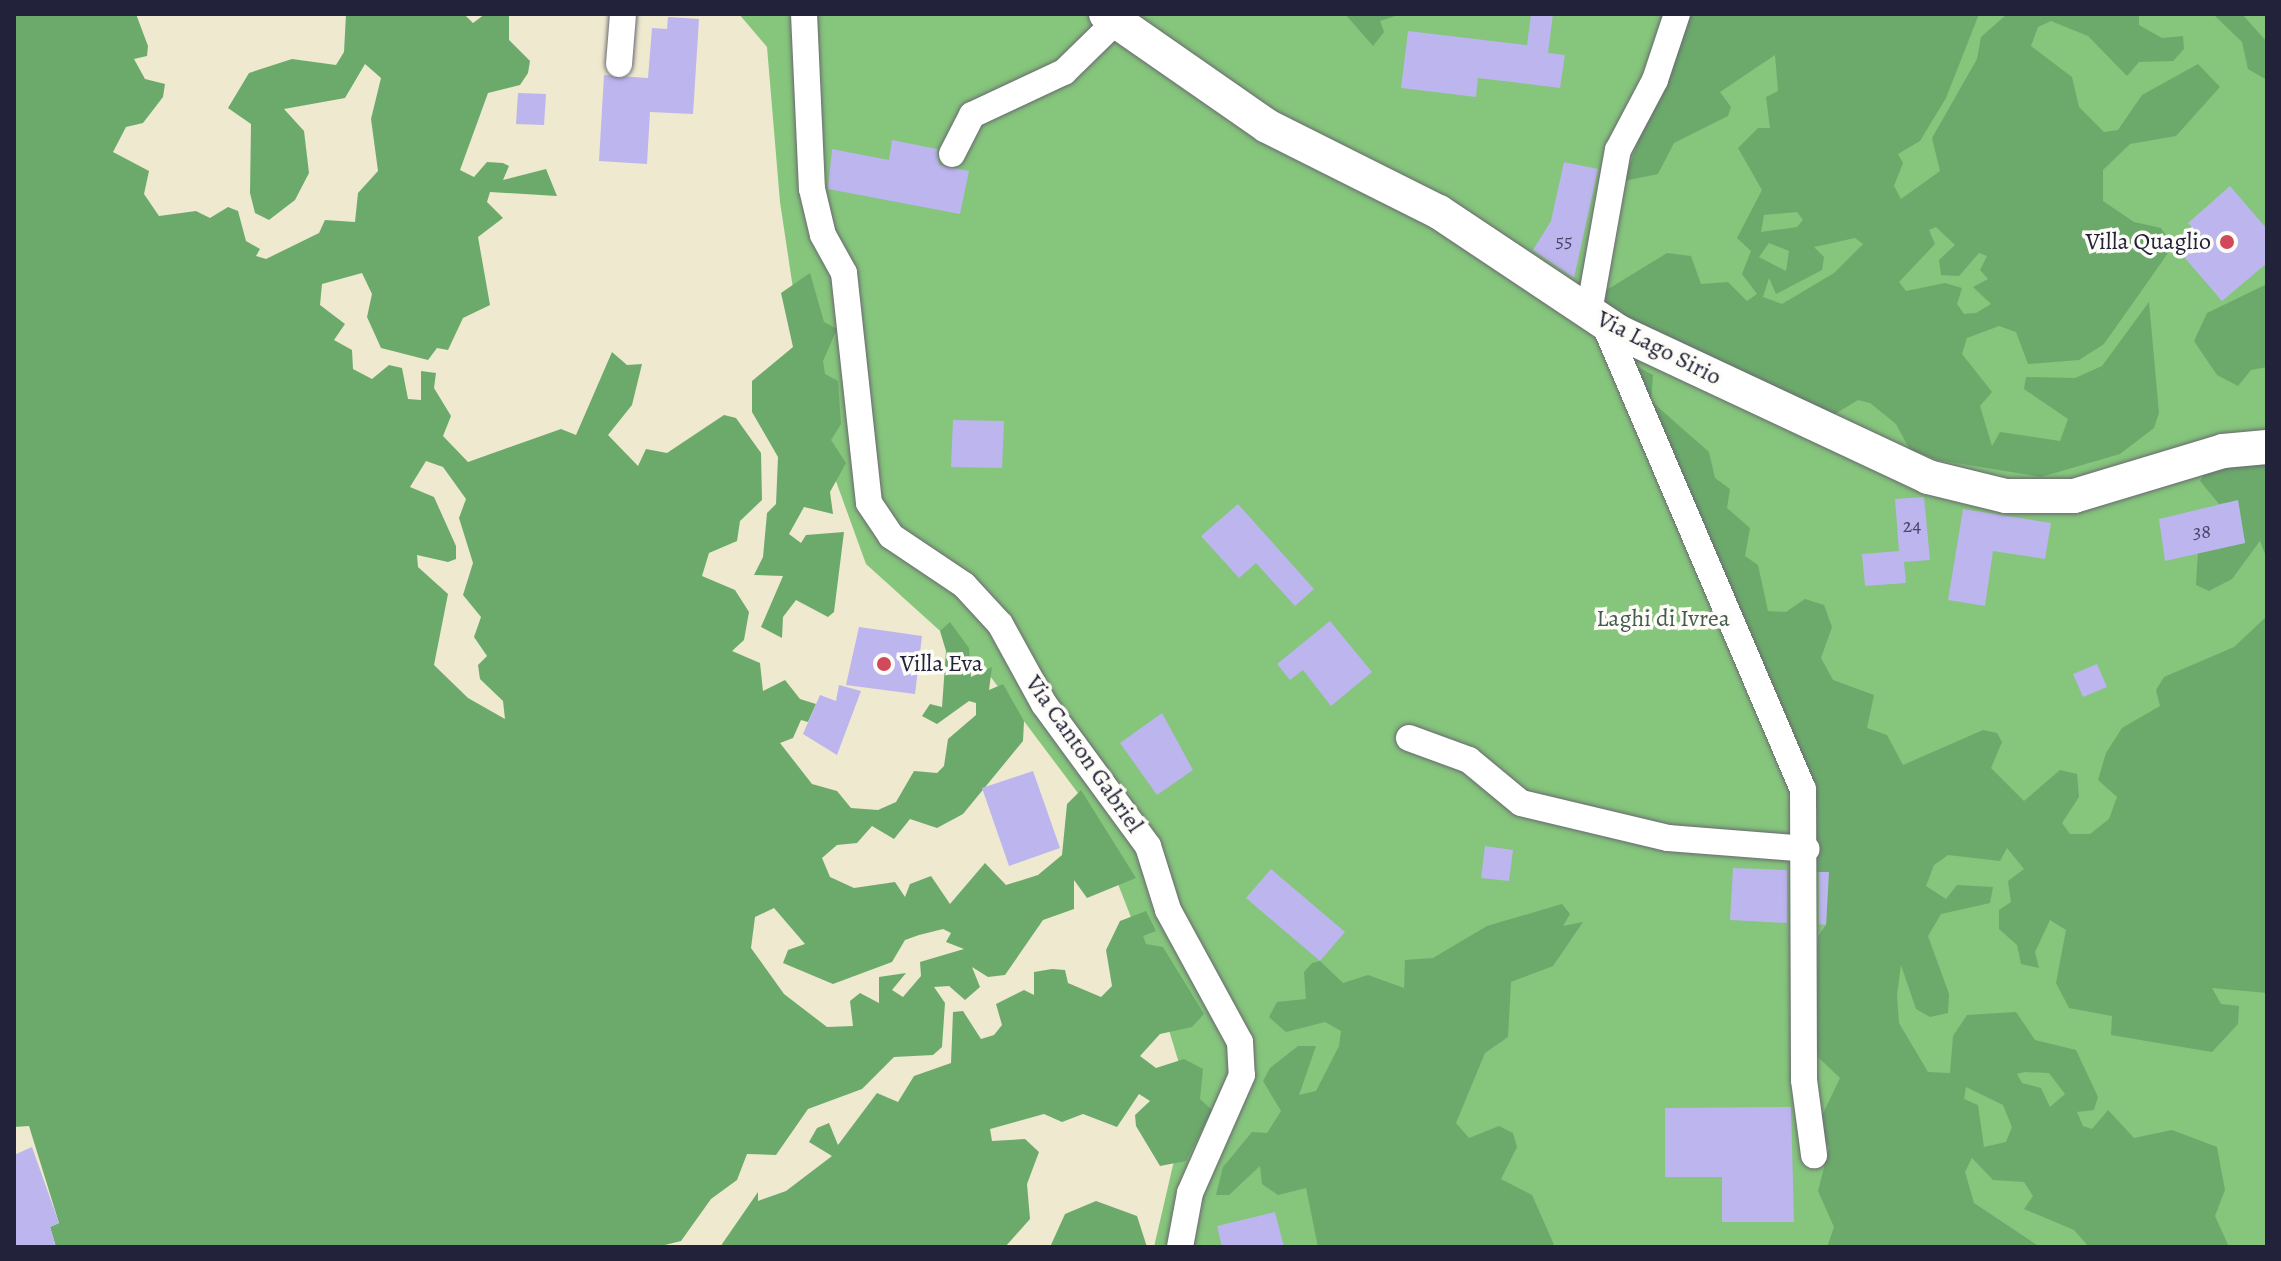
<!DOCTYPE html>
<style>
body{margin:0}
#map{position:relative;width:2281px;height:1261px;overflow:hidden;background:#eee9cf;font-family:Alegreya,serif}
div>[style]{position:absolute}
.green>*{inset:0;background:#85c57c}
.forest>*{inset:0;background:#6caa6c}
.building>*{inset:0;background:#bdb5ee}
.roads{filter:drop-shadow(0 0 2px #69686f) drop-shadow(0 0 2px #69686f)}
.minor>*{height:26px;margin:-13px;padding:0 13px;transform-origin:13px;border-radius:13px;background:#fff}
.major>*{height:34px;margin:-17px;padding:0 17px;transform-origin:17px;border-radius:17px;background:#fff}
.dots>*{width:22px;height:22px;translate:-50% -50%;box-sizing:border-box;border:4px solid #fdfcf7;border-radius:50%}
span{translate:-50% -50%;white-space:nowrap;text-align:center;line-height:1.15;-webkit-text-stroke:7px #fdfcf7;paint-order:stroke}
.number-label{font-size:20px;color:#494768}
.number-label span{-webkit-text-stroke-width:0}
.poi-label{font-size:24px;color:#22223b}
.right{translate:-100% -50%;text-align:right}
.left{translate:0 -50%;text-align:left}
.street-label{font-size:24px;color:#22223b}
.park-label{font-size:24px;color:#455b52}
.frame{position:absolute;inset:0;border:16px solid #22223b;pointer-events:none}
</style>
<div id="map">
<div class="green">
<div style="clip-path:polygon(739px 14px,2267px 14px,2267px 1247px,1154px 1247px,1189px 1096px,1147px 958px,1087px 805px,990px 676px,866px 564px,812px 415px,780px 202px,767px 47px)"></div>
</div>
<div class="forest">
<div style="clip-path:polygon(evenodd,14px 14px,136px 14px,148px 46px,147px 56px,134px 59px,145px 79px,165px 84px,163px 97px,143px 123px,126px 127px,113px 152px,149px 171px,144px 194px,159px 216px,196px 211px,210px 218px,228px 207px,238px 211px,246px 241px,260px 249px,256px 256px,266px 259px,319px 233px,325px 220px,355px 222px,358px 193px,378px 171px,371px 119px,381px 78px,365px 64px,345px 98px,284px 109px,304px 131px,309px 173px,295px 200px,269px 220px,255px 213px,250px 193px,251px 124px,228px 108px,249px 73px,292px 59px,336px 65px,344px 52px,346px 14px,464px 14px,473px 23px,485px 14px,509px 16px,509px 40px,530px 61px,528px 73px,520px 85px,488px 93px,460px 170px,474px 177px,487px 162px,503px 163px,509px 166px,503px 180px,546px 169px,557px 196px,490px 192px,487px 202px,503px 218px,478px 237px,490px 305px,463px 318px,448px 350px,437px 348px,428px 360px,381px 348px,367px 317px,372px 294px,362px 273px,322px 284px,320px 305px,345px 324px,334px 340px,352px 350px,353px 369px,372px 379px,389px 365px,402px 368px,408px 399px,421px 400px,421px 371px,436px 373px,434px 388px,451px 416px,443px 436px,468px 462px,561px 429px,576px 435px,612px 352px,627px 365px,642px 364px,632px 405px,608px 435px,638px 466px,646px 449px,667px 453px,724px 415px,736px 418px,761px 453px,762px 500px,740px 521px,737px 541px,709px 553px,702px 576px,735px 590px,749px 612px,744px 640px,732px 651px,760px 663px,763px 691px,785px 680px,800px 699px,816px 704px,808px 722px,801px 720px,793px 738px,780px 743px,812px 784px,837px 791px,851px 808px,878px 810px,896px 802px,914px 771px,937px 773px,944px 766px,948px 739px,976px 715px,976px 703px,969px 701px,937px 724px,922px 716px,930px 704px,942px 707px,946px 651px,940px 631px,950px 622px,969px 648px,971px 677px,992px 667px,989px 690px,1003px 684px,1024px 721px,1023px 741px,963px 814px,937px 828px,910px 819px,894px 839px,872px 826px,857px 843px,837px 845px,822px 858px,830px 877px,854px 888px,895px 882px,905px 897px,910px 884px,931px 876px,950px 904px,985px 863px,1006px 885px,1038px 875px,1062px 855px,1067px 804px,1081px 790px,1136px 878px,1087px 898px,1074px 880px,1074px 909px,1043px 920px,1005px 975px,988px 977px,972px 967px,980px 987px,965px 1000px,949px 986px,934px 987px,945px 1003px,942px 1047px,933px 1055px,894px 1057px,862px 1089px,808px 1109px,776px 1155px,747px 1154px,737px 1180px,711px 1199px,681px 1241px,657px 1247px,56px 1247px,50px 1227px,59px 1223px,29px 1126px,14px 1127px,14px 14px,426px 461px,443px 467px,466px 499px,459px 518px,473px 563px,463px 595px,481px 617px,474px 637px,487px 656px,478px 665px,480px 679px,503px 701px,505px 719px,468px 698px,434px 665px,448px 594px,418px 567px,417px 555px,448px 562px,456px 559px,456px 546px,434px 497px,410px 487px,426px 461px,14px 14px,774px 908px,805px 944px,788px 950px,783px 963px,833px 984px,892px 962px,905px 940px,919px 935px,943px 929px,951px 933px,946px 942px,964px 949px,920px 962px,921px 976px,903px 997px,892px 990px,906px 973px,879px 977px,879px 1003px,860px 993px,850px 1001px,853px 1026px,827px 1027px,784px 994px,751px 948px,755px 917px,774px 908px)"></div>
<div style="clip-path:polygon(1345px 14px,1401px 14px,1380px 21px,1384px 32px,1373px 46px)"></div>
<div style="clip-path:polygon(evenodd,1683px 14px,1979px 14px,1946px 98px,1920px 141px,1898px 154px,1903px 163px,1894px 186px,1901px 199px,1940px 171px,1932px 138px,1977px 59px,1981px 37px,2007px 14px,2139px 14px,2139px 25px,2162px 38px,2183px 36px,2184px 49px,2173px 61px,2139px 62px,2127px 76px,2088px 36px,2051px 21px,2038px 27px,2031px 46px,2072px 77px,2079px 107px,2104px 132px,2118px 130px,2142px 95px,2198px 64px,2220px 87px,2176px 136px,2130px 144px,2103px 170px,2103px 201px,2134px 222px,2161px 228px,2173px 246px,2104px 344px,2079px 360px,2028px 364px,2016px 332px,1999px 326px,1967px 338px,1962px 354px,1992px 392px,1980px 406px,1992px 446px,2000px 432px,2060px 441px,2068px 419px,2024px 389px,2026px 377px,2075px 378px,2102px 366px,2149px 302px,2159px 413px,2154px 428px,2120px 454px,2041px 477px,1938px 460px,1910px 450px,1896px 424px,1870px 403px,1858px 400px,1830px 417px,1604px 312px,1605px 291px,1667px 253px,1691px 256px,1701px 284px,1728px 282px,1747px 301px,1757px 294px,1742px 274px,1751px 251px,1737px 238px,1762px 190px,1738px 148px,1758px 128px,1770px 128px,1766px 97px,1778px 91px,1775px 55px,1720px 92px,1731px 107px,1728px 116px,1674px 143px,1658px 174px,1624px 181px,1683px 14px,1797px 212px,1803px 220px,1797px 227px,1761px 232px,1764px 215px,1797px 212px,1683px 14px,1936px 227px,1955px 245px,1939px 260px,1941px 275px,1959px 276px,1979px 253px,1987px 256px,1980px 270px,1988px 279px,1973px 287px,1991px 304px,1976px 313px,1964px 314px,1957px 304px,1962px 288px,1945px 283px,1906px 291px,1899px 282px,1935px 244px,1929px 230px,1936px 227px,1683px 14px,1855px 238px,1863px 244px,1834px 273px,1782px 304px,1763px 297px,1769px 278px,1776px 294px,1822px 270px,1824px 257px,1814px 247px,1855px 238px,1683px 14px,1769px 243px,1789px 251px,1786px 271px,1759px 257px,1769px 243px)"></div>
<div style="clip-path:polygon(2213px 14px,2242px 14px,2267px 42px,2267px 80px,2248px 69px,2242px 42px)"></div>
<div style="clip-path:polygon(810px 273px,824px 322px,837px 329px,823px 361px,825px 374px,838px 381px,841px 424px,831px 440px,846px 463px,830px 492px,833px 514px,804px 507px,789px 534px,801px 543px,806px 535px,844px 532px,834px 612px,828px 617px,796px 600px,783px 617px,782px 638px,761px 627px,783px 576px,754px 575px,763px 557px,767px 513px,776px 504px,778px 457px,752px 412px,752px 381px,793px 347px,781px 293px)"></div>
<div style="clip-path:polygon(2267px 284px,2267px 367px,2251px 370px,2238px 386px,2217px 375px,2194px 341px,2207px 313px)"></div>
<div style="clip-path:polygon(evenodd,1619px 357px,1653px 375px,1651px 401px,1709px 452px,1715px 478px,1730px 489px,1727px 508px,1750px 528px,1745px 556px,1758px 565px,1768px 611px,1786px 612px,1805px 599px,1824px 605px,1832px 627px,1821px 658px,1833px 680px,1874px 695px,1867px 728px,1887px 735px,1903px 765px,1983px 730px,1997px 733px,2002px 742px,1991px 768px,2024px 801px,2060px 770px,2077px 774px,2079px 797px,2062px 823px,2070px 834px,2090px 834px,2109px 819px,2117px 797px,2098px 780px,2106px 753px,2122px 728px,2160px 706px,2156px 690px,2164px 677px,2234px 647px,2267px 616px,2267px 993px,2212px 988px,2221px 1004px,2239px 1006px,2238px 1024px,2212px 1052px,2111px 1035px,2112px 1016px,2069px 1008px,2056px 983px,2066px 930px,2050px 920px,2035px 952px,2039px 968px,2021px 964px,2017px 945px,1999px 929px,1999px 910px,2011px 902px,2008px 881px,2024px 869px,2007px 848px,2000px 861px,1948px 855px,1934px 865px,1926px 886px,1946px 899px,1957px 885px,1993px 887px,1990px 903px,1941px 914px,1928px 936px,1949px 994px,1948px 1013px,1930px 1017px,1916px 1009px,1901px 965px,1897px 995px,1899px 1023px,1928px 1072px,1950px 1073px,1953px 1036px,1967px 1015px,2016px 1012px,2035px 1040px,2076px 1050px,2098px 1097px,2094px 1110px,2077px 1112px,2083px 1126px,2092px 1129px,2108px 1110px,2134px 1138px,2172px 1130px,2217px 1147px,2225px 1190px,2215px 1216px,2229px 1247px,2089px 1247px,2074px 1230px,2024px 1209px,2033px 1196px,2024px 1182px,1993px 1180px,1972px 1158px,1965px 1172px,1974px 1203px,2040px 1247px,1827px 1247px,1834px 1227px,1818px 1191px,1829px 1148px,1817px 1126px,1840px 1078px,1818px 1057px,1816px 1043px,1818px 936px,1826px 925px,1828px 872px,1817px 872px,1817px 808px,1619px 357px,2025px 1072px,2049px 1073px,2065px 1094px,2050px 1107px,2041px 1088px,2022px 1083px,2017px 1074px,2025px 1072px,1619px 357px,1966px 1087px,2003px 1105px,2012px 1127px,2006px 1142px,1984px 1147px,1978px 1105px,1964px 1099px,1966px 1087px)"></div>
<div style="clip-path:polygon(2267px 456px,2267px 559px,2260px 541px,2232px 579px,2209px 591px,2196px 585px,2198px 551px,2245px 543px,2238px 501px,2219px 504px,2200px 481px,2208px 469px)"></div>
<div style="clip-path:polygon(1562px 904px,1570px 914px,1563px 926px,1583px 922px,1553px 966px,1511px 982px,1508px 1037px,1485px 1053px,1456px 1123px,1469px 1138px,1499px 1126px,1513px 1133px,1517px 1147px,1501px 1179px,1532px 1195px,1555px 1247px,1318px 1247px,1306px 1188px,1278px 1195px,1262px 1184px,1260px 1166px,1229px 1195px,1216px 1195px,1223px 1167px,1252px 1132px,1267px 1133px,1281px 1111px,1263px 1081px,1270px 1068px,1298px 1046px,1316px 1046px,1299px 1095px,1316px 1091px,1339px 1046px,1341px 1031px,1325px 1022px,1286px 1032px,1269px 1017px,1277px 1002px,1306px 999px,1304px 972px,1312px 963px,1320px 961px,1343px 983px,1368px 975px,1404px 988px,1405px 960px,1433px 958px,1487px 926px)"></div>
<div style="clip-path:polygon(1146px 911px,1156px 931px,1143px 936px,1146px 944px,1163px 947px,1204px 1014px,1192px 1027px,1160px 1034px,1140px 1056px,1156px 1068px,1184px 1059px,1203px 1069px,1200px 1099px,1212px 1110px,1186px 1161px,1160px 1166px,1136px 1126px,1135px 1115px,1150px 1101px,1139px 1094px,1117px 1127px,1083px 1114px,1062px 1122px,1044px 1114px,990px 1129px,992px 1141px,1025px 1139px,1039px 1152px,1027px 1184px,1030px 1219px,1005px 1247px,720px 1247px,758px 1192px,758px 1201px,786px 1191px,832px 1156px,809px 1142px,817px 1128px,829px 1123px,838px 1145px,877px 1093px,898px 1102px,914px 1076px,951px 1063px,953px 1012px,963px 1011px,981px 1039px,994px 1035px,1002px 1025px,996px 1004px,1024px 990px,1034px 995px,1034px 972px,1052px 969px,1065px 970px,1068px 983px,1101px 997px,1112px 986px,1106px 950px,1120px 921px)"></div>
<div style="clip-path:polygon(1096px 1201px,1137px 1216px,1147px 1247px,1050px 1247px,1065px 1214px)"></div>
</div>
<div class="building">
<div style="clip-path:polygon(1531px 14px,1553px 14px,1548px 53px,1565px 55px,1560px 88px,1478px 78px,1476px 97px,1401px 88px,1408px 31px,1527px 45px)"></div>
<div style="clip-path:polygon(668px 17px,699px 19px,693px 114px,650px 112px,647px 164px,599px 161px,604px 75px,648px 78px,652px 28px,667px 29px)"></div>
<div style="clip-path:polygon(518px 93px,546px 94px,544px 125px,516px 124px)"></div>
<div style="clip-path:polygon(892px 140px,937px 149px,939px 165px,969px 171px,960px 214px,828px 189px,832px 149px,889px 160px)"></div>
<div style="clip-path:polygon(1564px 162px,1598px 169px,1574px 278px,1533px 250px,1551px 221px)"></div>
<div style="clip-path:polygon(2230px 186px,2267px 229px,2267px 263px,2222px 301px,2178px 250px,2198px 234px,2188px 223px)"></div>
<div style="clip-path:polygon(953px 420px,1004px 421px,1002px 468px,951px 467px)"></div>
<div style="clip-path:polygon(1924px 497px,1930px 560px,1904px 562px,1906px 583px,1865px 586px,1862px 554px,1899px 551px,1895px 499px)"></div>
<div style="clip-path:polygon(2238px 500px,2245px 543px,2165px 561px,2159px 519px)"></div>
<div style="clip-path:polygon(1238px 504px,1314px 589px,1295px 606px,1256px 563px,1239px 578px,1201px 536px)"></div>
<div style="clip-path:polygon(1963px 509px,2051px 523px,2045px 559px,1993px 551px,1985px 606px,1948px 600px)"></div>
<div style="clip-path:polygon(1330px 621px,1372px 672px,1331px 706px,1303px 670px,1290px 680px,1277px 664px)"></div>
<div style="clip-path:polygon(859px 627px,922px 636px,915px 694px,846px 685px)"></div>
<div style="clip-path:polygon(2097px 664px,2107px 687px,2083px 697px,2073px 674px)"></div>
<div style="clip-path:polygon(839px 685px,861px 691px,837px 755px,803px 734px,820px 695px,836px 701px)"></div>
<div style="clip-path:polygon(1162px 713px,1193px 770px,1157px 795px,1120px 743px)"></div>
<div style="clip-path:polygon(1033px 771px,1060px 848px,1009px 866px,982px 788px)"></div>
<div style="clip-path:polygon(1485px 846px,1513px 850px,1509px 881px,1481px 878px)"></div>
<div style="clip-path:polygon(1733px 868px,1787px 870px,1787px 923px,1730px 920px)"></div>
<div style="clip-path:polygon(1271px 869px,1345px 932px,1320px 961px,1246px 898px)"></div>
<div style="clip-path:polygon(1819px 872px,1829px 872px,1826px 925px,1819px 924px)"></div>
<div style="clip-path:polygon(1791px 1107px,1794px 1222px,1722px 1222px,1722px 1177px,1665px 1177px,1665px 1108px)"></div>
<div style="clip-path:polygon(32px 1147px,59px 1223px,50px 1227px,56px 1247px,14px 1247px,14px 1155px)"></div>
<div style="clip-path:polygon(1275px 1212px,1284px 1247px,1222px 1247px,1217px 1226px)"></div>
</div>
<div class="roads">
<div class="minor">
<div style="left:804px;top:14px;width:175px;rotate:87.4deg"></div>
<div style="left:812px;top:189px;width:47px;rotate:76.6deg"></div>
<div style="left:823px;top:235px;width:43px;rotate:61.1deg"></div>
<div style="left:844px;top:273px;width:231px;rotate:83.8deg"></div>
<div style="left:869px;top:503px;width:40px;rotate:56deg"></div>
<div style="left:891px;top:536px;width:88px;rotate:33.9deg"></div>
<div style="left:964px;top:585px;width:53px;rotate:47.3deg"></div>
<div style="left:1000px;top:624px;width:91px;rotate:61.2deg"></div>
<div style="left:1044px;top:704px;width:176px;rotate:53.8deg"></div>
<div style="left:1148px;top:846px;width:67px;rotate:72.6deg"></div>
<div style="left:1168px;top:910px;width:150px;rotate:61.4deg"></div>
<div style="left:1240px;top:1042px;width:33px;rotate:87deg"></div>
<div style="left:1242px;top:1075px;width:129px;rotate:113.8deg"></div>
<div style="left:1190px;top:1193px;width:55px;rotate:100.5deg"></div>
<div style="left:619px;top:64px;width:50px;rotate:-85.4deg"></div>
<div style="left:952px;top:154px;width:44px;rotate:-62.9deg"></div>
<div style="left:972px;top:115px;width:102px;rotate:-25.1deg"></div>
<div style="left:1064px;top:72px;width:73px;rotate:-44.4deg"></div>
<div style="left:1589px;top:312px;width:165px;rotate:-79.9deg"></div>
<div style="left:1618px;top:150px;width:79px;rotate:-62.1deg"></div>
<div style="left:1655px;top:80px;width:70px;rotate:-71.6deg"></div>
<div style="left:1607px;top:330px;width:499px;rotate:66.9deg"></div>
<div style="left:1803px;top:789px;width:291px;rotate:89.8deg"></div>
<div style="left:1804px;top:1080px;width:76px;rotate:82.4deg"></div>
<div style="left:1409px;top:738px;width:64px;rotate:20.1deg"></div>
<div style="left:1469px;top:760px;width:67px;rotate:39.6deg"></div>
<div style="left:1521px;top:803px;width:151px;rotate:13.4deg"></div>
<div style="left:1668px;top:838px;width:139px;rotate:4.5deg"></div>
</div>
<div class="major">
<div style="left:1106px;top:14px;width:196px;rotate:34.8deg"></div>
<div style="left:1267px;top:126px;width:192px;rotate:26.6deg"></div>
<div style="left:1439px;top:212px;width:216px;rotate:33.7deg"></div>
<div style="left:1619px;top:332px;width:341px;rotate:25.1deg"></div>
<div style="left:1928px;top:477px;width:80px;rotate:13.7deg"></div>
<div style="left:2006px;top:496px;width:68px"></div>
<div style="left:2074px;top:496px;width:156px;rotate:-16.8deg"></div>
<div style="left:2223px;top:451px;width:44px;rotate:-5.2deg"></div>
</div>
</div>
<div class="dots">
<div style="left:2227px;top:242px;background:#d1495b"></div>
<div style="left:884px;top:664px;background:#d1495b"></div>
</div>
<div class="number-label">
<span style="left:1564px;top:240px">55</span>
<span style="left:1912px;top:525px">24</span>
<span style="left:2202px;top:531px">38</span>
</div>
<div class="poi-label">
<span class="right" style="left:2211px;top:242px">Villa Quaglio</span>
<span class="left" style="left:900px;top:664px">Villa Eva</span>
</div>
<div class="street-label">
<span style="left:1659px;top:348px;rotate:27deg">Via Lago Sirio</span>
<span style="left:1084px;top:754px;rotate:55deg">Via Canton Gabriel</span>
</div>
<div class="park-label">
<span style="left:1663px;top:619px">Laghi di Ivrea</span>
</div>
<div class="frame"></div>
</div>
